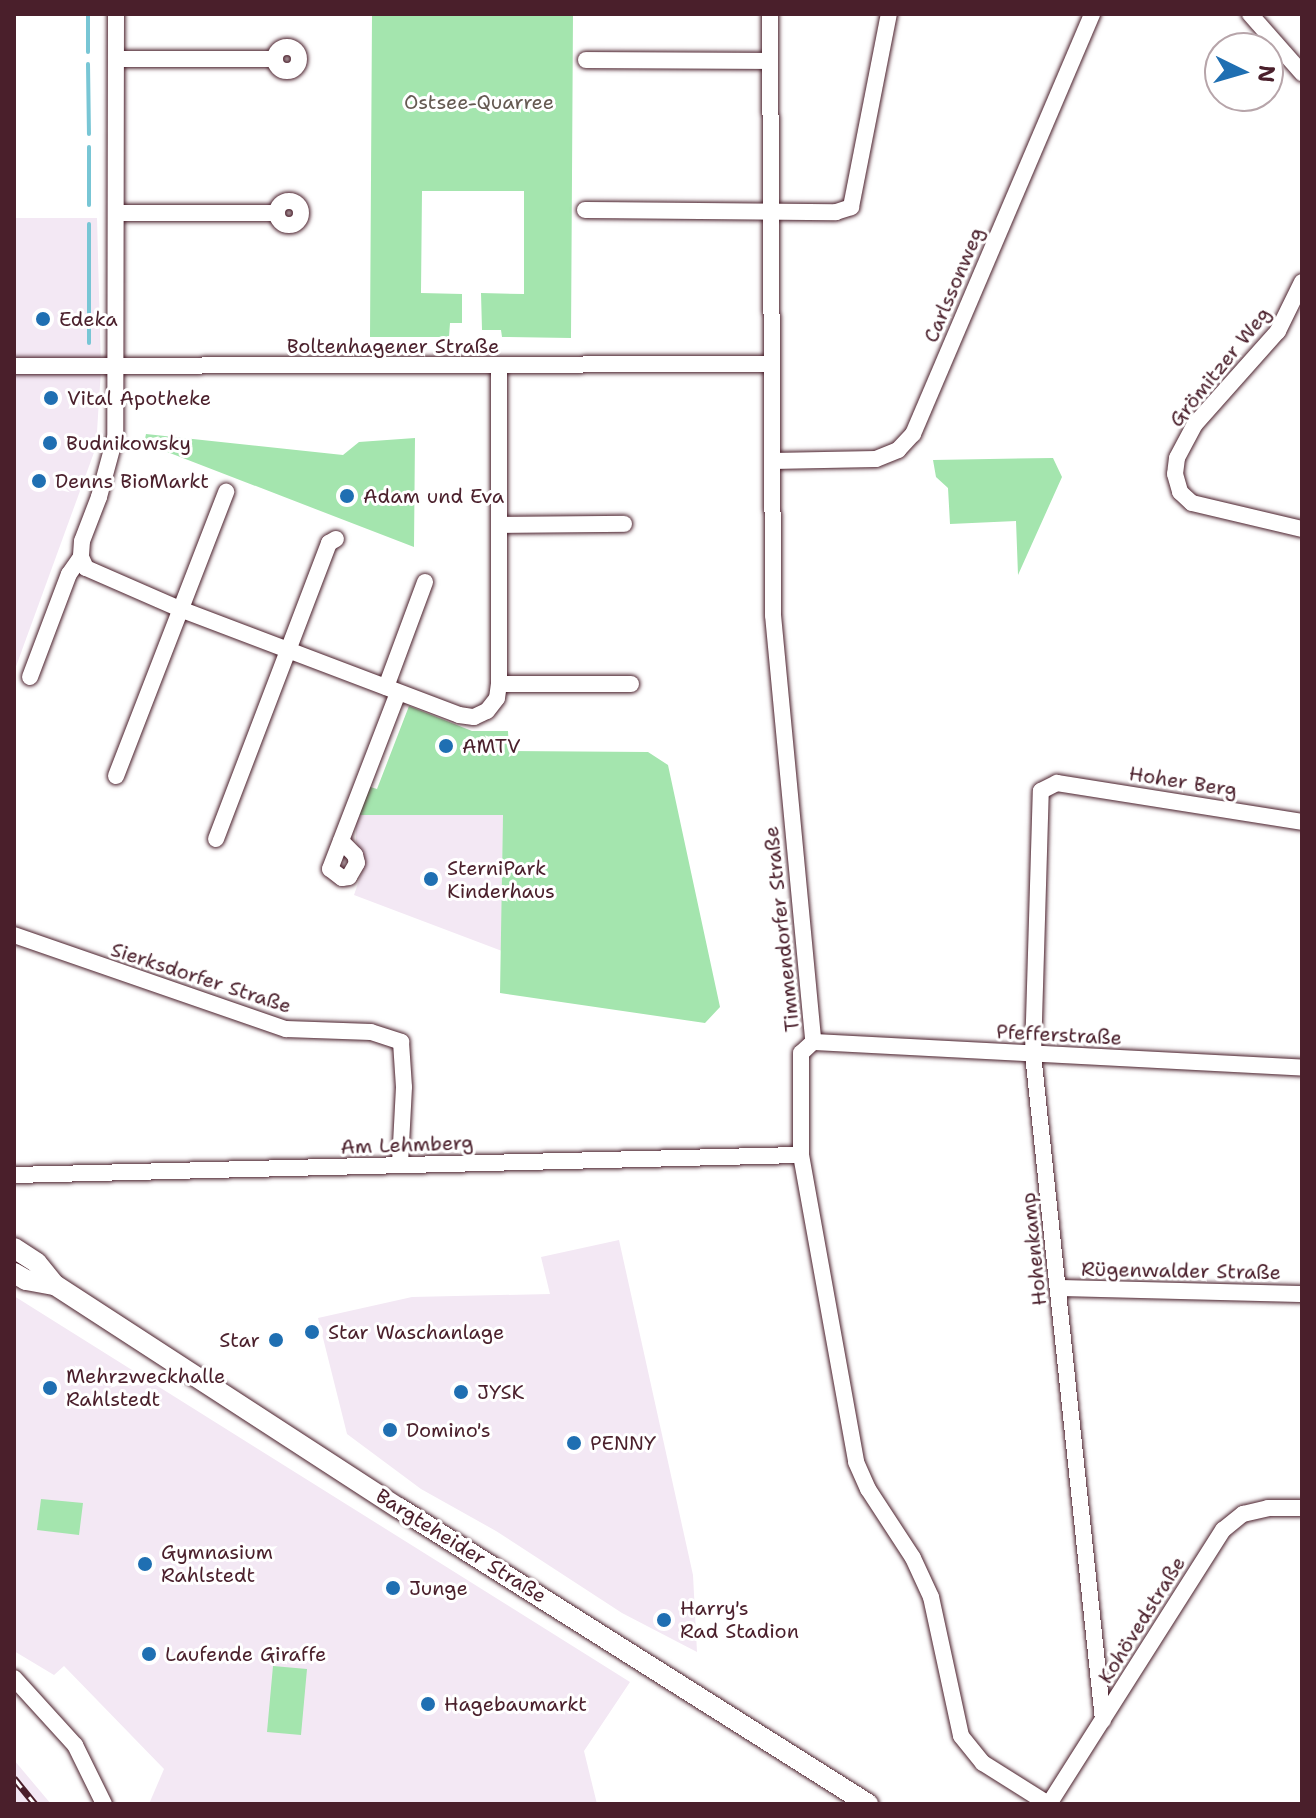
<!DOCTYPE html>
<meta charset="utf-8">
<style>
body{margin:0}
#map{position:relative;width:1316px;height:1818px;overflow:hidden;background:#fff;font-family:"Shantell Sans",sans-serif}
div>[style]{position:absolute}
.built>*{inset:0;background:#f3e8f4}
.green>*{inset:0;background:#a4e5ae}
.stream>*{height:4px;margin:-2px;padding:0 2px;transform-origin:2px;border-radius:2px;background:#78c6d5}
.roads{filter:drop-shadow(0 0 2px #4a1f2b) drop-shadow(0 0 2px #4a1f2b)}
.minor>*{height:16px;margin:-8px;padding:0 8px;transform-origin:8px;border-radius:8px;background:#fff}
.minor>.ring{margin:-8px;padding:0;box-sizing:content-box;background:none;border:16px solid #fff;border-radius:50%}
.major>*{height:20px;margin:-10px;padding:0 10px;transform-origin:10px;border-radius:10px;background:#fff}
.rail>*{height:7px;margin-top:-3.5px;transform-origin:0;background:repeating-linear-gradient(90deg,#fff 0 12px,#4a1f2b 0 24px);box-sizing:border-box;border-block:2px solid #4a1f2b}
.dots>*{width:22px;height:22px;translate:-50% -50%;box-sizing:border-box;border:4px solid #fff;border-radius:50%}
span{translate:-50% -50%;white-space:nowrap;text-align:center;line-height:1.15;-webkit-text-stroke:6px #fff;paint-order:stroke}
.park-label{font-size:20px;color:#655a52}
.street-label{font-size:20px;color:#4a1f2b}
.poi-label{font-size:20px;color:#4a1f2b}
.left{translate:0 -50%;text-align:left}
.right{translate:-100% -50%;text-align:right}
.frame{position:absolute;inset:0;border:16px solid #4a1f2b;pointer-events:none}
.north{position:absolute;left:1204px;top:32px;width:80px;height:80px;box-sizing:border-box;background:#fff;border:2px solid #b7a5aa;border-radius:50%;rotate:95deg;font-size:22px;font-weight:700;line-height:32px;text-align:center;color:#4a1f2b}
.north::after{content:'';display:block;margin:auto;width:28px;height:36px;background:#1f6fb2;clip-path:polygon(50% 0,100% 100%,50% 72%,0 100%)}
</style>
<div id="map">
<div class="built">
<div style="clip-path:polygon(14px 218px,97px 218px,101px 370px,96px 447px,14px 672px)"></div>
<div style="clip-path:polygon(356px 815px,503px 815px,502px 951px,354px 895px,365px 863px,356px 842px)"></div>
<div style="clip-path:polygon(619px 1240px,693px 1575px,697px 1652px,622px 1613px,496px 1531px,421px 1489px,347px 1434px,318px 1318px,412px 1297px,550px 1294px,541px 1257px)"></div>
<div style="clip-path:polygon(14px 1296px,630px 1682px,584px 1751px,597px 1804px,149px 1804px,164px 1769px,64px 1666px,54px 1675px,14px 1651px)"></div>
<div style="clip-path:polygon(14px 1760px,51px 1804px,14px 1804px)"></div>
</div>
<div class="green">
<div style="clip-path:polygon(372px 14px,573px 14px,571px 338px,502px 337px,501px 330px,482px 330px,481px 293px,524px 294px,524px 191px,422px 191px,421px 293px,462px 294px,462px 323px,450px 323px,449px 337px,370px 337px)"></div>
<div style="clip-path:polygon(146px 434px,343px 455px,359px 442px,415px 438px,414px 547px,144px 443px)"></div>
<div style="clip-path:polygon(1053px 458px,1062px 477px,1018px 575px,1016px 521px,950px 524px,948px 488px,936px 477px,933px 460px)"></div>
<div style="clip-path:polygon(409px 706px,472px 731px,508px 731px,509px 751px,648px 752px,668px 765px,720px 1007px,705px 1023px,500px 993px,503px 815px,356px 815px,367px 786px,377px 789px)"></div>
<div style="clip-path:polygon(41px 1499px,83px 1503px,79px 1535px,37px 1530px)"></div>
<div style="clip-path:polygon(273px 1666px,307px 1669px,301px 1735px,267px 1732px)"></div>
</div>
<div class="stream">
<div style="left:88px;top:52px;width:38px;rotate:-90deg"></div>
<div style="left:88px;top:64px;width:70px;rotate:89.2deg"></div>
<div style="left:89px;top:205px;width:58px;rotate:-90deg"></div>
<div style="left:89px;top:224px;width:119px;rotate:90deg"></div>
</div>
<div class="roads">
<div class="minor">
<div style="left:116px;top:14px;width:424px;rotate:90.1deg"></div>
<div style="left:115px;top:438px;width:61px;rotate:105.2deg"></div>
<div style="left:99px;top:497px;width:47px;rotate:111.1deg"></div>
<div style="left:82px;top:541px;width:16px;rotate:94deg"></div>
<div style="left:81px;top:557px;width:12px;rotate:66deg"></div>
<div style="left:86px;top:568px;width:103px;rotate:23.6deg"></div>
<div style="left:180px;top:609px;width:298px;rotate:20.8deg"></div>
<div style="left:459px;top:715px;width:15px;rotate:8deg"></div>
<div style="left:474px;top:717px;width:14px;rotate:-25deg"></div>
<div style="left:487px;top:711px;width:16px;rotate:-52deg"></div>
<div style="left:497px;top:698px;width:14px;rotate:-82deg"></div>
<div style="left:499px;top:684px;width:318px;rotate:-90deg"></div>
<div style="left:770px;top:14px;width:601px;rotate:89.71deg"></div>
<div style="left:773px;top:615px;width:429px;rotate:84.6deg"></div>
<div style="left:1250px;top:14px;width:79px;rotate:48.6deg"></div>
<div class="ring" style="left:275px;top:47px;width:8px;height:8px"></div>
<div style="left:116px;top:59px;width:159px"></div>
<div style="left:586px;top:60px;width:184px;rotate:0.3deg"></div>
<div class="ring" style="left:277px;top:201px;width:8px;height:8px"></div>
<div style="left:585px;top:210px;width:251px;rotate:0.5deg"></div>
<div style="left:836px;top:212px;width:16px;rotate:-18deg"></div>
<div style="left:851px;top:207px;width:197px;rotate:-78.9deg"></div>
<div style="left:116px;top:213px;width:161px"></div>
<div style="left:1302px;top:282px;width:55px;rotate:116.1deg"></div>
<div style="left:1278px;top:331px;width:125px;rotate:131.7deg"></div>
<div style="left:1195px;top:424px;width:38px;rotate:118deg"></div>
<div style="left:1177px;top:458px;width:16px;rotate:97deg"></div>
<div style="left:1175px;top:474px;width:19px;rotate:74deg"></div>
<div style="left:1180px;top:492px;width:16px;rotate:43deg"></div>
<div style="left:1192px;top:503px;width:113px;rotate:13.3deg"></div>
<div style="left:14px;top:366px;width:758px;rotate:-0.15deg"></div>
<div style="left:772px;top:461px;width:104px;rotate:-1.1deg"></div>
<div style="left:876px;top:459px;width:24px;rotate:-22deg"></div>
<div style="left:898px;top:450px;width:22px;rotate:-47deg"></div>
<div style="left:913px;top:434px;width:457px;rotate:-66.9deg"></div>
<div style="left:500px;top:525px;width:124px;rotate:-0.5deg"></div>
<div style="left:30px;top:677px;width:110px;rotate:-69.3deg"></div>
<div style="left:69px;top:574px;width:21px;rotate:-55deg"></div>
<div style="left:499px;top:684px;width:132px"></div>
<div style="left:386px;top:687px;width:112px;rotate:-69.6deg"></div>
<div style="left:116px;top:776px;width:305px;rotate:-68.8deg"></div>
<div style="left:216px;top:839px;width:317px;rotate:-69.1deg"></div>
<div style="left:329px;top:543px;width:8px;rotate:-30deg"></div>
<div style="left:341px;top:841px;width:20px;rotate:45deg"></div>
<div style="left:355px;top:855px;width:8px;rotate:76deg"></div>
<div style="left:357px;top:863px;width:16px;rotate:120deg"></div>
<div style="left:349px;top:877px;width:7px;rotate:172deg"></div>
<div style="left:342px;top:878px;width:15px;rotate:-143deg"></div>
<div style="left:330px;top:869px;width:189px;rotate:-68.9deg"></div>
<div style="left:14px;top:935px;width:288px;rotate:19.1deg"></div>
<div style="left:286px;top:1029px;width:85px;rotate:2deg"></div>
<div style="left:371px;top:1032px;width:32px;rotate:18deg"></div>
<div style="left:401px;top:1042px;width:45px;rotate:86.2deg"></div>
<div style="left:404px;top:1087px;width:77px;rotate:93deg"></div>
<div style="left:813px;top:1042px;width:16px;rotate:137deg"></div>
<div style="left:801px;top:1053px;width:102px;rotate:90deg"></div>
<div style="left:801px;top:1155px;width:312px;rotate:79.8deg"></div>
<div style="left:856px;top:1462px;width:30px;rotate:66deg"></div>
<div style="left:868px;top:1489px;width:82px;rotate:56.9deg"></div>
<div style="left:913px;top:1558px;width:43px;rotate:65.2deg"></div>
<div style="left:931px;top:1597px;width:142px;rotate:77.8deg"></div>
<div style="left:961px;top:1736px;width:35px;rotate:51deg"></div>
<div style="left:983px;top:1763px;width:77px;rotate:32.2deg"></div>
<div style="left:813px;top:1042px;width:490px;rotate:3deg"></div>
<div style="left:14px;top:1175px;width:787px;rotate:-1.46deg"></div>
<div style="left:1059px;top:1288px;width:243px;rotate:1.4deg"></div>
<div style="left:14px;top:1678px;width:91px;rotate:47.7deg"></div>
<div style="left:75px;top:1745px;width:66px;rotate:63.8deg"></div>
<div style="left:1103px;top:1720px;width:670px;rotate:-96deg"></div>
<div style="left:1033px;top:1054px;width:263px;rotate:-88.3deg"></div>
<div style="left:1041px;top:791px;width:18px;rotate:-27deg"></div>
<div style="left:1057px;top:783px;width:248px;rotate:9deg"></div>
<div style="left:1049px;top:1804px;width:325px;rotate:-57.6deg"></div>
<div style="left:1223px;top:1530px;width:26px;rotate:-39deg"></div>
<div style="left:1243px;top:1514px;width:26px;rotate:-13deg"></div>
<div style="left:1268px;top:1508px;width:34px"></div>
</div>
<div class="major">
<div style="left:14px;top:1248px;width:27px;rotate:33deg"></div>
<div style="left:37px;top:1263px;width:28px;rotate:51deg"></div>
<div style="left:55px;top:1285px;width:410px;rotate:33deg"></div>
<div style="left:399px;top:1508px;width:555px;rotate:32.26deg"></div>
<div style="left:14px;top:1273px;width:14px;rotate:30deg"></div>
<div style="left:26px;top:1280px;width:29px;rotate:10deg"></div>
</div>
</div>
<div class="rail">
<div style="left:14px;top:1778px;width:33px;rotate:51deg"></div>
</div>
<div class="dots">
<div style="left:43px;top:319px;background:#1f6fb2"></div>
<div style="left:51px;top:398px;background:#1f6fb2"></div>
<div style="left:50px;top:443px;background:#1f6fb2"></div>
<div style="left:39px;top:481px;background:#1f6fb2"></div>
<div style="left:347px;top:496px;background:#1f6fb2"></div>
<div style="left:446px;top:746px;background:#1f6fb2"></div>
<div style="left:431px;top:879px;background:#1f6fb2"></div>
<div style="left:312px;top:1332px;background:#1f6fb2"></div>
<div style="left:276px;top:1340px;background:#1f6fb2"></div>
<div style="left:50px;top:1388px;background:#1f6fb2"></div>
<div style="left:461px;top:1392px;background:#1f6fb2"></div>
<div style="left:390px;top:1430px;background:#1f6fb2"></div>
<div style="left:574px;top:1443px;background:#1f6fb2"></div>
<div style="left:145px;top:1564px;background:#1f6fb2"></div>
<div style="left:393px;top:1588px;background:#1f6fb2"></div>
<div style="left:664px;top:1620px;background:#1f6fb2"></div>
<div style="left:149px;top:1654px;background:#1f6fb2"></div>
<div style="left:428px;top:1704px;background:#1f6fb2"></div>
</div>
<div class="park-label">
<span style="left:479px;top:102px">Ostsee-Quarree</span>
</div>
<div class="street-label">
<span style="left:954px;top:285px;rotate:-67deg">Carlssonweg</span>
<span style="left:393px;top:346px">Boltenhagener Straße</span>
<span style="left:1220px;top:367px;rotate:-51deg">Grömitzer Weg</span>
<span style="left:1183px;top:782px;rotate:9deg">Hoher Berg</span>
<span style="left:782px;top:929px;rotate:-96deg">Timmendorfer Straße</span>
<span style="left:201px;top:978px;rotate:18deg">Sierksdorfer Straße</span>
<span style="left:1059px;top:1035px;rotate:3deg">Pfefferstraße</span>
<span style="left:407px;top:1145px;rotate:-2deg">Am Lehmberg</span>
<span style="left:1034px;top:1249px;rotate:-96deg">Hohenkamp</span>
<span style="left:1181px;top:1271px;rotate:1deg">Rügenwalder Straße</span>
<span style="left:461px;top:1546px;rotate:32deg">Bargteheider Straße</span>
<span style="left:1142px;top:1620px;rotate:-58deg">Kohövedstraße</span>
</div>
<div class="poi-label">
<span class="left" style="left:59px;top:319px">Edeka</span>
<span class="left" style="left:67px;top:398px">Vital Apotheke</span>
<span class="left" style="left:66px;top:443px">Budnikowsky</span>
<span class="left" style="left:55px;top:481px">Denns BioMarkt</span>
<span class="left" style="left:363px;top:496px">Adam und Eva</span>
<span class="left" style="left:462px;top:746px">AMTV</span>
<span class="left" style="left:447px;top:880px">SterniPark<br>Kinderhaus</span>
<span class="left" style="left:328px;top:1332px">Star Waschanlage</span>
<span class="right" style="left:260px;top:1340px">Star</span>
<span class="left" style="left:66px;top:1388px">Mehrzweckhalle<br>Rahlstedt</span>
<span class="left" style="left:477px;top:1392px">JYSK</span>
<span class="left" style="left:406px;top:1430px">Domino's</span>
<span class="left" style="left:590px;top:1443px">PENNY</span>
<span class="left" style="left:161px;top:1564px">Gymnasium<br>Rahlstedt</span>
<span class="left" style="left:409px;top:1588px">Junge</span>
<span class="left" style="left:680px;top:1620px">Harry's<br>Rad Stadion</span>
<span class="left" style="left:165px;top:1654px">Laufende Giraffe</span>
<span class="left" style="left:444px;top:1704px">Hagebaumarkt</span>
</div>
<div class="frame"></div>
<div class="north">N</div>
</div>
